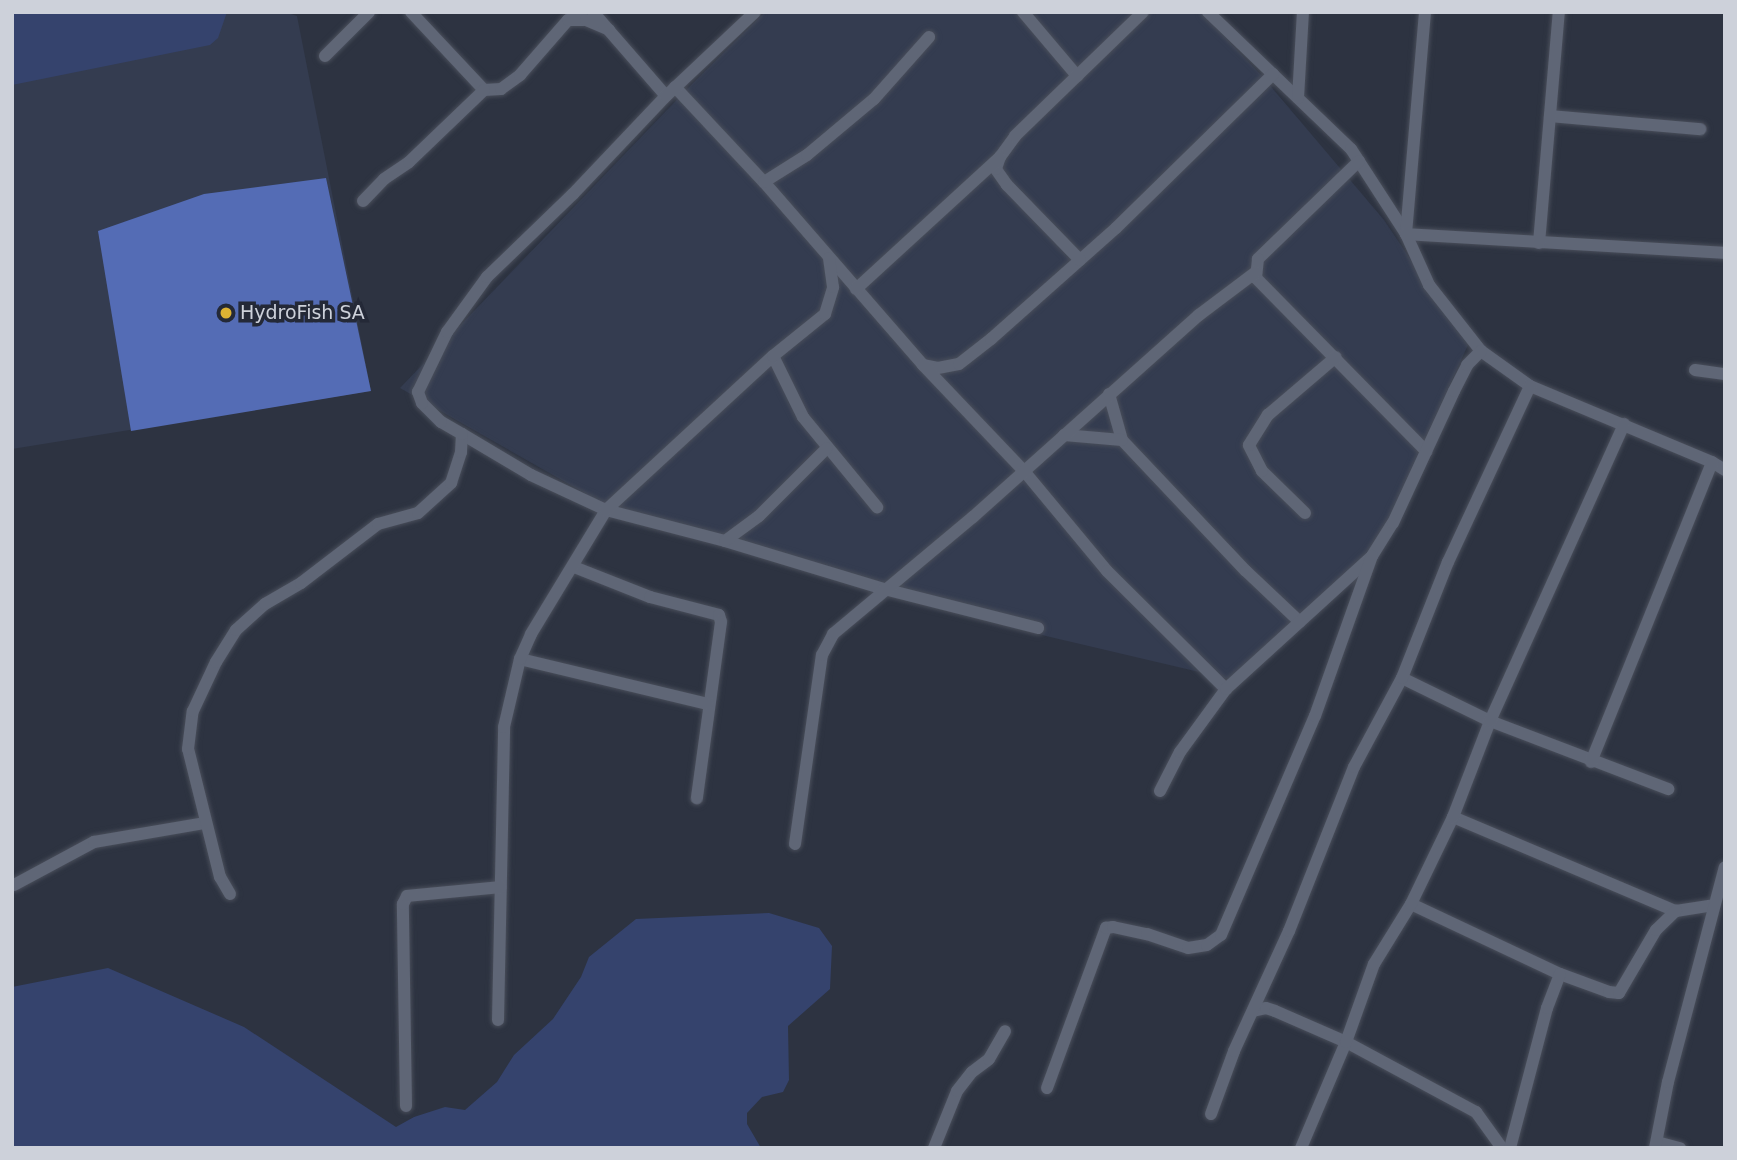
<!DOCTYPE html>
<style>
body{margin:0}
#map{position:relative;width:1737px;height:1160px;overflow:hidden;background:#2d3341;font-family:"DejaVu Sans",sans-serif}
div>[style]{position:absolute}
.built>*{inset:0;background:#343c50}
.green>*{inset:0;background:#35436d}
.water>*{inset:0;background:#546cb5}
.roads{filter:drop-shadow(0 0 2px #494e5a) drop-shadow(0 0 2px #494e5a)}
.street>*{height:12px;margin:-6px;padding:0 6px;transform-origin:6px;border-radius:6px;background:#5f6676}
.dots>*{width:19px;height:19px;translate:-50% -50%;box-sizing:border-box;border:4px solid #242937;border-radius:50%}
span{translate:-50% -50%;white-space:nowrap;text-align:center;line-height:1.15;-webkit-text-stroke:7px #242937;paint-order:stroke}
.poi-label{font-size:19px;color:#cdd1da}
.left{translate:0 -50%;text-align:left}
.frame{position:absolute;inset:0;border:14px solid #cdd1da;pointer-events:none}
</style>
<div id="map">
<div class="built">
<div style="clip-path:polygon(12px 12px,285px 12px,297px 16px,371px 391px,12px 449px)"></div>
<div style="clip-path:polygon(765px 12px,1201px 12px,1262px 76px,1384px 220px,1468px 345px,1373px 553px,1229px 679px,1046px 636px,604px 504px,400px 388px,691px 85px)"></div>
</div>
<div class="green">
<div style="clip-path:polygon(12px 12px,227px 12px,218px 38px,210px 45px,12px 85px)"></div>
<div style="clip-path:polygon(769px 913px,819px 928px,832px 946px,830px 989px,788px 1026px,789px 1080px,783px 1092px,762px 1097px,747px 1113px,747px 1124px,761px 1148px,12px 1148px,12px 987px,108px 968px,244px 1027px,396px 1127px,414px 1117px,445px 1107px,465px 1110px,497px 1082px,514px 1055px,553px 1019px,581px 977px,589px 957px,636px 919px)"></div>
</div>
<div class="water">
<div style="clip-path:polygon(326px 178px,371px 391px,131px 431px,98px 231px,204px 194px)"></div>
</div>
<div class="roads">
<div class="street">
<div style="left:411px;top:12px;width:107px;rotate:46.9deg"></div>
<div style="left:484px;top:90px;width:17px;rotate:-3deg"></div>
<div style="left:501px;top:89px;width:24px;rotate:-36deg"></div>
<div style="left:520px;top:75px;width:73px;rotate:-48.9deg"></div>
<div style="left:568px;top:20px;width:18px"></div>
<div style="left:586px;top:20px;width:25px;rotate:23deg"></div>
<div style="left:593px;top:12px;width:111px;rotate:49deg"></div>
<div style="left:1023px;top:12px;width:84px;rotate:49.8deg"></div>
<div style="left:1208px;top:12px;width:198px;rotate:43.8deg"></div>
<div style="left:1351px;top:149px;width:101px;rotate:57.1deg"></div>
<div style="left:1406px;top:234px;width:56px;rotate:65.7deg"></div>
<div style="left:1429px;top:285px;width:84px;rotate:51.8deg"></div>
<div style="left:1481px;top:351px;width:60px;rotate:35.5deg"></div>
<div style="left:1530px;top:386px;width:197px;rotate:22.7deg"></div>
<div style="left:1712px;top:462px;width:15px;rotate:32deg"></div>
<div style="left:1425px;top:12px;width:223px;rotate:94.9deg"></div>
<div style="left:1406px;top:234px;width:320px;rotate:3.4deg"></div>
<div style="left:325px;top:56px;width:62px;rotate:-45deg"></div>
<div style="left:675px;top:87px;width:130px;rotate:46.9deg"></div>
<div style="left:764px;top:182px;width:242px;rotate:49deg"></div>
<div style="left:923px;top:365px;width:15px;rotate:11deg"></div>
<div style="left:938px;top:368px;width:21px;rotate:-11deg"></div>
<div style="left:959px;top:364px;width:41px;rotate:-38deg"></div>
<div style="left:991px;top:339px;width:167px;rotate:-41.6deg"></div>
<div style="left:1116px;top:228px;width:220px;rotate:-44.4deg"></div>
<div style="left:1298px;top:98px;width:86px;rotate:-86.7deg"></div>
<div style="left:1550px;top:116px;width:151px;rotate:5deg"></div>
<div style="left:1359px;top:161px;width:141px;rotate:135.9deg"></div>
<div style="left:1258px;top:259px;width:19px;rotate:96deg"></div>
<div style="left:1256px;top:278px;width:243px;rotate:45.5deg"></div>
<div style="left:764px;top:182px;width:51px;rotate:-32.1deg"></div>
<div style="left:807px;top:155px;width:87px;rotate:-39.9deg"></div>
<div style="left:874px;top:99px;width:83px;rotate:-48.4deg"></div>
<div style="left:363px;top:201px;width:30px;rotate:-46deg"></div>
<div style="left:384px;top:179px;width:30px;rotate:-34deg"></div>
<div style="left:409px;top:162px;width:104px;rotate:-43.8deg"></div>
<div style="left:1539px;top:243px;width:232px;rotate:-85.1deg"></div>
<div style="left:1080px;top:260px;width:105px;rotate:-134.2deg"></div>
<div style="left:1007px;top:185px;width:19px;rotate:-125deg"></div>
<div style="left:996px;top:169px;width:13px;rotate:-72deg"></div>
<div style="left:1000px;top:157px;width:26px;rotate:-54deg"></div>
<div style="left:1015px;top:136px;width:178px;rotate:-44.1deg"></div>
<div style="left:856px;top:289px;width:195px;rotate:-42.5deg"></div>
<div style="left:773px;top:356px;width:68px;rotate:63.8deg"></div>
<div style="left:803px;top:417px;width:117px;rotate:50.6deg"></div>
<div style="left:923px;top:365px;width:146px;rotate:46.4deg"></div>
<div style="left:1024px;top:471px;width:130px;rotate:50.3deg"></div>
<div style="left:1107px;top:571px;width:168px;rotate:44.8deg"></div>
<div style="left:1695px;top:370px;width:30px;rotate:8deg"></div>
<div style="left:1109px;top:394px;width:48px;rotate:74.2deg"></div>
<div style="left:1122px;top:440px;width:180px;rotate:46.6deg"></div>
<div style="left:1246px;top:571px;width:74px;rotate:43.4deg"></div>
<div style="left:462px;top:434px;width:80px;rotate:30.7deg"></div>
<div style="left:531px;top:475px;width:83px;rotate:25deg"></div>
<div style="left:606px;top:510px;width:123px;rotate:14.6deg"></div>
<div style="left:725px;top:541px;width:166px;rotate:16.8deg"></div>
<div style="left:884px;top:589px;width:159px;rotate:14.2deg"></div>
<div style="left:1064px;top:435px;width:58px;rotate:4.9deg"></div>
<div style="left:1305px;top:513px;width:60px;rotate:-135.7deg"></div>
<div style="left:1262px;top:471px;width:29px;rotate:-117deg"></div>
<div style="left:1249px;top:445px;width:36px;rotate:-58deg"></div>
<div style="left:1268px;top:415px;width:89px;rotate:-40.5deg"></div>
<div style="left:725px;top:541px;width:42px;rotate:-36.3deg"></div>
<div style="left:759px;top:516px;width:96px;rotate:-45deg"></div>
<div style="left:574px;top:567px;width:82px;rotate:21.5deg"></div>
<div style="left:650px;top:597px;width:71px;rotate:14.6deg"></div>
<div style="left:719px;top:615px;width:7px;rotate:74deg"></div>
<div style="left:721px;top:622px;width:178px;rotate:97.8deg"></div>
<div style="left:520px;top:659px;width:193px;rotate:13.5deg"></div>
<div style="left:1402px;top:678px;width:98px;rotate:26deg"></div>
<div style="left:1490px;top:721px;width:191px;rotate:20.9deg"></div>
<div style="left:1591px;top:762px;width:323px;rotate:-68deg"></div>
<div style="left:1160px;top:791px;width:44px;rotate:-62.9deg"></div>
<div style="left:1180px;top:752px;width:78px;rotate:-53.9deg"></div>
<div style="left:1226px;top:689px;width:197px;rotate:-42.3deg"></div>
<div style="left:1372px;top:556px;width:39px;rotate:-58deg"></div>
<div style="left:1393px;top:523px;width:145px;rotate:-65.2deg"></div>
<div style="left:1454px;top:391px;width:29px;rotate:-63deg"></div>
<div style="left:1467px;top:365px;width:20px;rotate:-45deg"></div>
<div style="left:1453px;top:817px;width:242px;rotate:22.9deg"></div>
<div style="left:1676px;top:911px;width:38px;rotate:-9deg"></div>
<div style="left:795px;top:844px;width:191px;rotate:-81.9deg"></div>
<div style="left:822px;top:655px;width:24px;rotate:-62deg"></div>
<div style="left:833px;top:634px;width:182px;rotate:-39.9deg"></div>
<div style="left:973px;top:517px;width:303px;rotate:-41.8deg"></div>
<div style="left:1199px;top:315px;width:71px;rotate:-37deg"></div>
<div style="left:14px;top:885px;width:91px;rotate:-28.3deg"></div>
<div style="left:94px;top:842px;width:113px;rotate:-9.7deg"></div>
<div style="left:230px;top:894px;width:20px;rotate:-120deg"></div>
<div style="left:220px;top:877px;width:132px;rotate:-104deg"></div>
<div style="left:188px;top:749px;width:38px;rotate:-83deg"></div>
<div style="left:193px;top:711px;width:54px;rotate:-64.9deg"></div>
<div style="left:216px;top:662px;width:38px;rotate:-58deg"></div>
<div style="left:236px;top:630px;width:39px;rotate:-42deg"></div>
<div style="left:265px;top:604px;width:42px;rotate:-30.3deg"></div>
<div style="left:301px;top:583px;width:97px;rotate:-37.5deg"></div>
<div style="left:378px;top:524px;width:41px;rotate:-15.4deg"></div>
<div style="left:418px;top:513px;width:45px;rotate:-42.3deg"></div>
<div style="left:451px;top:483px;width:33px;rotate:-72deg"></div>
<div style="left:461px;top:452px;width:18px;rotate:-87deg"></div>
<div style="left:462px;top:434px;width:24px;rotate:-150deg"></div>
<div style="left:441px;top:422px;width:27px;rotate:-135deg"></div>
<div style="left:422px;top:403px;width:12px;rotate:-110deg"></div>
<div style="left:418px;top:392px;width:67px;rotate:-64.2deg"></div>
<div style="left:447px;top:332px;width:68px;rotate:-54deg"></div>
<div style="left:487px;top:277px;width:120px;rotate:-44deg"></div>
<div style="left:573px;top:194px;width:135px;rotate:-46.5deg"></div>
<div style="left:666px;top:96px;width:122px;rotate:-43.3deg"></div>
<div style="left:1411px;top:904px;width:165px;rotate:25.2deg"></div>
<div style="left:1560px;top:974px;width:52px;rotate:20.2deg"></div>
<div style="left:1609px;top:992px;width:10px;rotate:6deg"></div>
<div style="left:1619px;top:993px;width:73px;rotate:-59.6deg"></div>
<div style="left:1656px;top:930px;width:28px;rotate:-44deg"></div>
<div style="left:1253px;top:1011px;width:13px;rotate:-13deg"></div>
<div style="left:1266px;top:1008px;width:9px;rotate:18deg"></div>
<div style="left:1275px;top:1011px;width:77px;rotate:23.6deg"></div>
<div style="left:1346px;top:1042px;width:148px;rotate:28.3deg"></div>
<div style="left:1476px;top:1112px;width:44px;rotate:54.2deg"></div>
<div style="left:498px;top:1020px;width:293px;rotate:-88.8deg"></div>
<div style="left:504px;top:727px;width:70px;rotate:-76.8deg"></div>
<div style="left:520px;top:659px;width:27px;rotate:-66deg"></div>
<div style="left:531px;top:634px;width:145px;rotate:-58.8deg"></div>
<div style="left:606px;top:510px;width:227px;rotate:-42.7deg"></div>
<div style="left:773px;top:356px;width:67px;rotate:-38.9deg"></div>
<div style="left:825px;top:314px;width:28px;rotate:-73deg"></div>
<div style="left:833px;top:287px;width:29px;rotate:-98deg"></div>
<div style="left:1047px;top:1088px;width:171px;rotate:-69.8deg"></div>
<div style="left:1106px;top:928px;width:7px;rotate:-8deg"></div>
<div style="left:1113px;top:927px;width:35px;rotate:12deg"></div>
<div style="left:1147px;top:934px;width:43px;rotate:18.9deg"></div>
<div style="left:1188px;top:948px;width:19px;rotate:-9deg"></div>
<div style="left:1207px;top:945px;width:17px;rotate:-36deg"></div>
<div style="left:1221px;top:935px;width:238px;rotate:-66.8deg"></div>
<div style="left:1315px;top:716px;width:170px;rotate:-70.4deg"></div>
<div style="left:406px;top:1106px;width:202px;rotate:-90.9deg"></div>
<div style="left:403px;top:904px;width:9px;rotate:-63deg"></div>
<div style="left:407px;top:896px;width:94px;rotate:-5.5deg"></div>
<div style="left:1211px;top:1114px;width:67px;rotate:-69.9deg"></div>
<div style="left:1234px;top:1051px;width:132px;rotate:-65.4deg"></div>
<div style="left:1289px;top:931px;width:176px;rotate:-68.4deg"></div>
<div style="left:1354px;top:767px;width:101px;rotate:-61.7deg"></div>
<div style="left:1402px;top:678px;width:125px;rotate:-68.4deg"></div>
<div style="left:1448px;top:562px;width:194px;rotate:-65deg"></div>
<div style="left:1657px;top:1142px;width:24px;rotate:15deg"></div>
<div style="left:934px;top:1148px;width:61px;rotate:-68deg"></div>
<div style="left:957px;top:1091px;width:24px;rotate:-52deg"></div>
<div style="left:972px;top:1072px;width:21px;rotate:-37deg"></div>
<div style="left:989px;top:1059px;width:32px;rotate:-60deg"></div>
<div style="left:1301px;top:1148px;width:115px;rotate:-67deg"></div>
<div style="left:1346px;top:1042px;width:83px;rotate:-70.3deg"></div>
<div style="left:1374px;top:964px;width:70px;rotate:-58.3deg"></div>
<div style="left:1411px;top:904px;width:97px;rotate:-64.2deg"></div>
<div style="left:1453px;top:817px;width:103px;rotate:-68.9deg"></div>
<div style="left:1490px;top:721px;width:326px;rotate:-65.7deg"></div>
<div style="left:1510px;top:1148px;width:145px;rotate:-75.2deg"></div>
<div style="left:1547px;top:1008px;width:36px;rotate:-69deg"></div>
<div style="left:1655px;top:1148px;width:67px;rotate:-78.9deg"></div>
<div style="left:1668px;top:1082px;width:222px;rotate:-75.2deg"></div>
</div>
</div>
<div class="dots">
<div style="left:226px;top:313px;background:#ddb233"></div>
</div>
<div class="poi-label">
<span class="left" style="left:240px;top:313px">HydroFish SA</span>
</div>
<div class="frame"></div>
</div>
